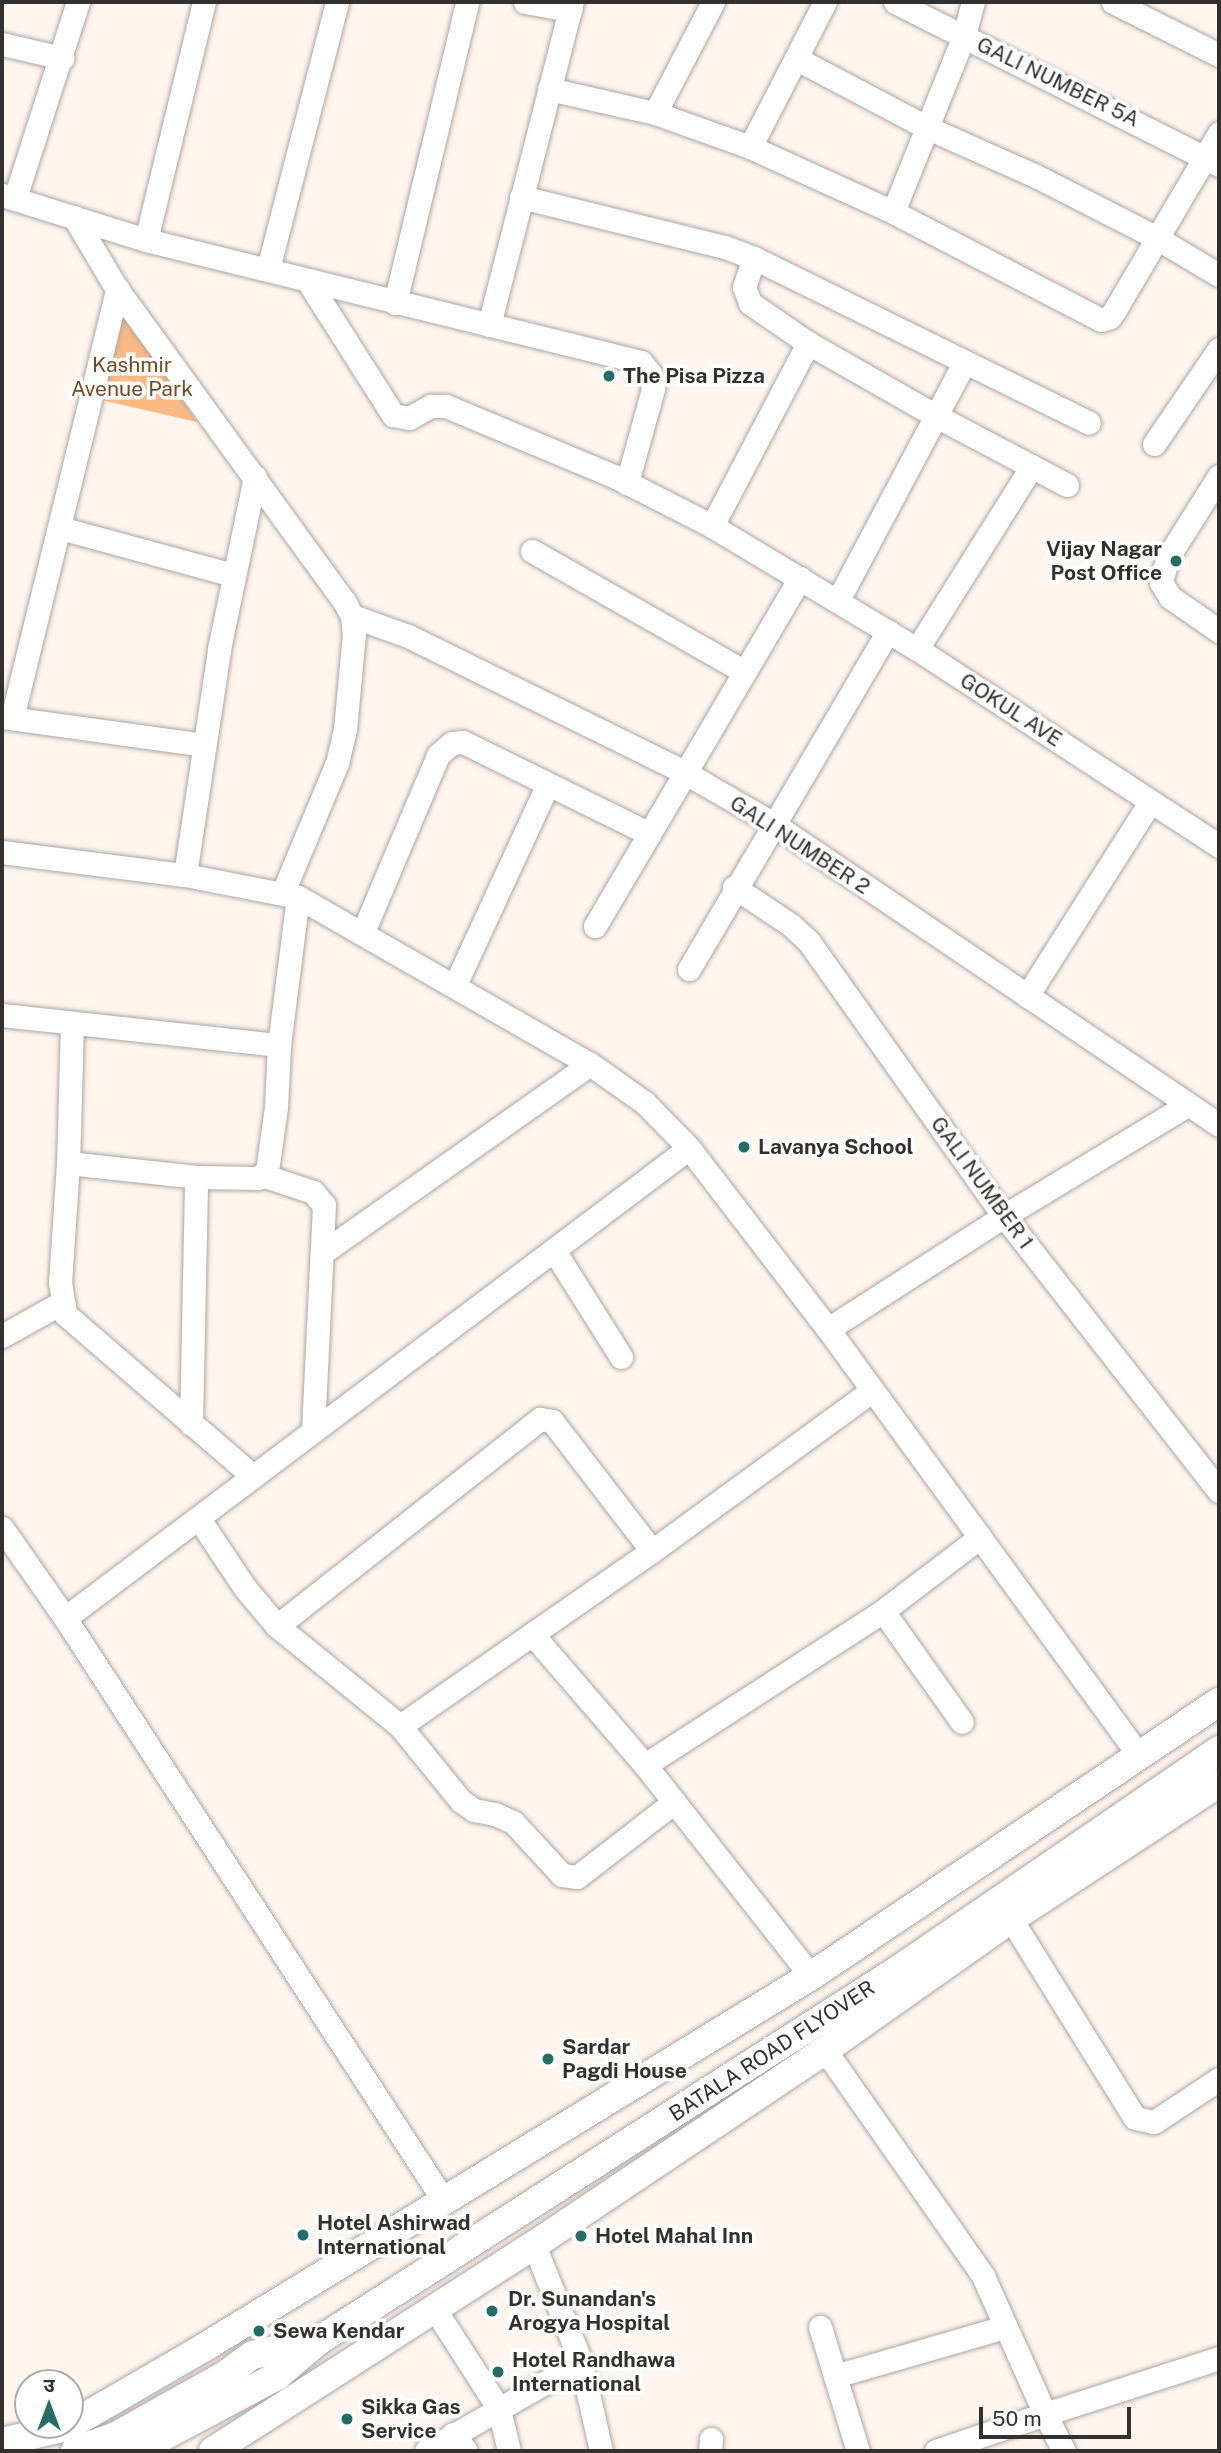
<!DOCTYPE html>
<meta charset="utf-8">
<style>
body{margin:0}
#map{position:relative;width:1221px;height:2453px;overflow:hidden;background:#fef5ef;font-family:"Public Sans","Noto Sans Devanagari",sans-serif}
div>[style]{position:absolute}
.green>*{inset:0;background:#f9b984}
.roads{filter:drop-shadow(0 0 2px #aea6a0) drop-shadow(0 0 2px #aea6a0)}
.minor>*{height:23px;margin:-11.5px;padding:0 11.5px;transform-origin:11.5px;border-radius:11.5px;background:#fff}
.major>*{height:28px;margin:-14px;padding:0 14px;transform-origin:14px;border-radius:14px;background:#fff}
.dots>*{width:19px;height:19px;translate:-50% -50%;box-sizing:border-box;border:4px solid #fff;border-radius:50%}
span{translate:-50% -50%;white-space:nowrap;text-align:center;line-height:1.15;-webkit-text-stroke:7px #fff;paint-order:stroke}
.street-label{font-size:21px;color:#33302e}
.park-label{font-size:21px;color:#754921}
.poi-label{font-size:21px;color:#33302e;font-weight:700}
.left{translate:0 -50%;text-align:left}
.right{translate:-100% -50%;text-align:right}
.frame{position:absolute;inset:0;border:4px solid #33302e;pointer-events:none}
.north{position:absolute;left:14px;top:2369px;width:70px;height:70px;box-sizing:border-box;background:#fff;border:2px solid #adacab;border-radius:50%;rotate:0deg;font-size:19px;font-weight:700;line-height:28px;text-align:center;color:#33302e}
.north::after{content:'';display:block;margin:auto;width:24px;height:32px;background:#246d65;clip-path:polygon(50% 0,100% 100%,50% 72%,0 100%)}
.scale{position:absolute;left:979px;top:2407px;width:152px;height:32px;box-sizing:border-box;border:4px solid #33302e;border-top:0;padding-left:9px;font-size:21px;line-height:24px;white-space:nowrap;color:#33302e;-webkit-text-stroke:5px #fff;paint-order:stroke}
</style>
<div id="map">
<div class="green">
<div style="clip-path:polygon(122px 310px,197px 422px,97px 399px)"></div>
</div>
<div class="roads">
<div class="minor">
<div style="left:525px;top:2px;width:46px;rotate:10.1deg"></div>
<div style="left:895px;top:2px;width:363px;rotate:26.7deg"></div>
<div style="left:1113px;top:2px;width:119px;rotate:26.6deg"></div>
<div style="left:2px;top:44px;width:62px;rotate:13.1deg"></div>
<div style="left:797px;top:59px;width:148px;rotate:27.8deg"></div>
<div style="left:928px;top:128px;width:118px;rotate:24deg"></div>
<div style="left:1036px;top:176px;width:134px;rotate:27.1deg"></div>
<div style="left:1155px;top:237px;width:74px;rotate:30.7deg"></div>
<div style="left:549px;top:89px;width:109px;rotate:12.8deg"></div>
<div style="left:655px;top:113px;width:101px;rotate:19.7deg"></div>
<div style="left:750px;top:147px;width:157px;rotate:24.4deg"></div>
<div style="left:893px;top:212px;width:234px;rotate:27.4deg"></div>
<div style="left:1101px;top:320px;width:9px;rotate:-18deg"></div>
<div style="left:1110px;top:317px;width:11px;rotate:-56deg"></div>
<div style="left:1116px;top:308px;width:203px;rotate:-59.5deg"></div>
<div style="left:655px;top:113px;width:125px;rotate:-62.4deg"></div>
<div style="left:750px;top:147px;width:163px;rotate:-62.7deg"></div>
<div style="left:2px;top:195px;width:151px;rotate:17.4deg"></div>
<div style="left:146px;top:240px;width:510px;rotate:13.85deg"></div>
<div style="left:641px;top:362px;width:16px;rotate:52deg"></div>
<div style="left:651px;top:375px;width:14px;rotate:82deg"></div>
<div style="left:653px;top:389px;width:98px;rotate:105.5deg"></div>
<div style="left:521px;top:197px;width:210px;rotate:13.8deg"></div>
<div style="left:725px;top:247px;width:31px;rotate:21deg"></div>
<div style="left:754px;top:258px;width:373px;rotate:26.2deg"></div>
<div style="left:15px;top:198px;width:206px;rotate:-72.2deg"></div>
<div style="left:893px;top:212px;width:191px;rotate:-68.1deg"></div>
<div style="left:964px;top:35px;width:34px;rotate:-75deg"></div>
<div style="left:74px;top:217px;width:84px;rotate:59.2deg"></div>
<div style="left:117px;top:289px;width:386px;rotate:54deg"></div>
<div style="left:344px;top:601px;width:17px;rotate:62deg"></div>
<div style="left:352px;top:616px;width:18px;rotate:84deg"></div>
<div style="left:354px;top:634px;width:95px;rotate:95.4deg"></div>
<div style="left:345px;top:729px;width:35px;rotate:103deg"></div>
<div style="left:337px;top:763px;width:140px;rotate:112.7deg"></div>
<div style="left:146px;top:240px;width:245px;rotate:-76.3deg"></div>
<div style="left:754px;top:258px;width:31px;rotate:109deg"></div>
<div style="left:744px;top:287px;width:17px;rotate:69deg"></div>
<div style="left:750px;top:303px;width:70px;rotate:34.6deg"></div>
<div style="left:808px;top:343px;width:147px;rotate:29.7deg"></div>
<div style="left:936px;top:416px;width:148px;rotate:27.8deg"></div>
<div style="left:268px;top:269px;width:276px;rotate:-75.5deg"></div>
<div style="left:308px;top:281px;width:159px;rotate:57.6deg"></div>
<div style="left:393px;top:415px;width:16px;rotate:11deg"></div>
<div style="left:409px;top:418px;width:25px;rotate:-29deg"></div>
<div style="left:431px;top:406px;width:15px"></div>
<div style="left:446px;top:406px;width:184px;rotate:22.7deg"></div>
<div style="left:616px;top:477px;width:108px;rotate:27deg"></div>
<div style="left:712px;top:526px;width:239px;rotate:31deg"></div>
<div style="left:917px;top:649px;width:361px;rotate:33.1deg"></div>
<div style="left:395px;top:303px;width:309px;rotate:-76.5deg"></div>
<div style="left:489px;top:325px;width:333px;rotate:-75.6deg"></div>
<div style="left:1154px;top:444px;width:115px;rotate:-55.6deg"></div>
<div style="left:1219px;top:476px;width:96px;rotate:122.2deg"></div>
<div style="left:1168px;top:557px;width:26px;rotate:106deg"></div>
<div style="left:1161px;top:582px;width:17px;rotate:59deg"></div>
<div style="left:1170px;top:597px;width:60px;rotate:34.8deg"></div>
<div style="left:712px;top:526px;width:207px;rotate:-62.3deg"></div>
<div style="left:60px;top:528px;width:179px;rotate:15.2deg"></div>
<div style="left:532px;top:551px;width:243px;rotate:29.6deg"></div>
<div style="left:838px;top:600px;width:268px;rotate:-62deg"></div>
<div style="left:352px;top:616px;width:59px;rotate:19.7deg"></div>
<div style="left:408px;top:636px;width:308px;rotate:26.2deg"></div>
<div style="left:684px;top:772px;width:102px;rotate:30.1deg"></div>
<div style="left:772px;top:823px;width:539px;rotate:34.04deg"></div>
<div style="left:917px;top:649px;width:216px;rotate:-57.9deg"></div>
<div style="left:2px;top:717px;width:203px;rotate:7.9deg"></div>
<div style="left:12px;top:718px;width:442px;rotate:-76.2deg"></div>
<div style="left:2px;top:852px;width:184px;rotate:7.2deg"></div>
<div style="left:185px;top:875px;width:115px;rotate:11deg"></div>
<div style="left:298px;top:897px;width:336px;rotate:29.8deg"></div>
<div style="left:590px;top:1064px;width:67px;rotate:35.3deg"></div>
<div style="left:645px;top:1103px;width:63px;rotate:45.6deg"></div>
<div style="left:689px;top:1148px;width:228px;rotate:52.5deg"></div>
<div style="left:828px;top:1329px;width:526px;rotate:53.89deg"></div>
<div style="left:185px;top:875px;width:229px;rotate:-81.4deg"></div>
<div style="left:219px;top:649px;width:176px;rotate:-78.2deg"></div>
<div style="left:734px;top:887px;width:69px;rotate:33.7deg"></div>
<div style="left:791px;top:925px;width:25px;rotate:43deg"></div>
<div style="left:809px;top:942px;width:336px;rotate:54.6deg"></div>
<div style="left:1004px;top:1216px;width:349px;rotate:52deg"></div>
<div style="left:595px;top:926px;width:404px;rotate:-59.5deg"></div>
<div style="left:363px;top:932px;width:192px;rotate:-67deg"></div>
<div style="left:438px;top:755px;width:18px;rotate:-41deg"></div>
<div style="left:452px;top:743px;width:11px;rotate:-5deg"></div>
<div style="left:463px;top:742px;width:208px;rotate:26.2deg"></div>
<div style="left:689px;top:969px;width:392px;rotate:-59.5deg"></div>
<div style="left:455px;top:985px;width:221px;rotate:-65.2deg"></div>
<div style="left:1027px;top:996px;width:230px;rotate:-57.6deg"></div>
<div style="left:2px;top:1015px;width:279px;rotate:6.2deg"></div>
<div style="left:72px;top:1023px;width:140px;rotate:91.6deg"></div>
<div style="left:68px;top:1163px;width:119px;rotate:93.8deg"></div>
<div style="left:60px;top:1282px;width:32px;rotate:81deg"></div>
<div style="left:65px;top:1314px;width:248px;rotate:40.8deg"></div>
<div style="left:68px;top:1163px;width:129px;rotate:6.2deg"></div>
<div style="left:196px;top:1177px;width:62px;rotate:0.9deg"></div>
<div style="left:258px;top:1178px;width:11px;rotate:-38deg"></div>
<div style="left:267px;top:1171px;width:65px;rotate:-82deg"></div>
<div style="left:276px;top:1107px;width:62px;rotate:-87.2deg"></div>
<div style="left:279px;top:1045px;width:149px;rotate:-82.7deg"></div>
<div style="left:262px;top:1175px;width:54px;rotate:18.4deg"></div>
<div style="left:313px;top:1192px;width:17px;rotate:50deg"></div>
<div style="left:324px;top:1205px;width:226px;rotate:92.8deg"></div>
<div style="left:555px;top:1252px;width:124px;rotate:57.8deg"></div>
<div style="left:322px;top:1253px;width:328px;rotate:-35.2deg"></div>
<div style="left:828px;top:1329px;width:209px;rotate:-32.7deg"></div>
<div style="left:1004px;top:1216px;width:214px;rotate:-31.2deg"></div>
<div style="left:2px;top:1336px;width:68px;rotate:-29.2deg"></div>
<div style="left:191px;top:1424px;width:247px;rotate:-88.8deg"></div>
<div style="left:199px;top:1519px;width:83px;rotate:56.3deg"></div>
<div style="left:245px;top:1588px;width:50px;rotate:49.9deg"></div>
<div style="left:277px;top:1626px;width:159px;rotate:39.1deg"></div>
<div style="left:400px;top:1726px;width:97px;rotate:50.9deg"></div>
<div style="left:461px;top:1801px;width:16px;rotate:35deg"></div>
<div style="left:474px;top:1810px;width:21px;rotate:11deg"></div>
<div style="left:495px;top:1814px;width:20px;rotate:24deg"></div>
<div style="left:513px;top:1822px;width:72px;rotate:47.2deg"></div>
<div style="left:562px;top:1875px;width:15px;rotate:8deg"></div>
<div style="left:577px;top:1877px;width:123px;rotate:-37.7deg"></div>
<div style="left:2px;top:1528px;width:110px;rotate:55deg"></div>
<div style="left:65px;top:1618px;width:695px;rotate:56.97deg"></div>
<div style="left:883px;top:1611px;width:136px;rotate:54.6deg"></div>
<div style="left:65px;top:1618px;width:781px;rotate:-36.99deg"></div>
<div style="left:277px;top:1626px;width:335px;rotate:-38.2deg"></div>
<div style="left:540px;top:1419px;width:12px;rotate:9deg"></div>
<div style="left:552px;top:1421px;width:164px;rotate:52.4deg"></div>
<div style="left:532px;top:1634px;width:173px;rotate:49.2deg"></div>
<div style="left:645px;top:1765px;width:283px;rotate:-32.9deg"></div>
<div style="left:883px;top:1611px;width:122px;rotate:-37.3deg"></div>
<div style="left:400px;top:1726px;width:307px;rotate:-34.8deg"></div>
<div style="left:652px;top:1551px;width:270px;rotate:-36.1deg"></div>
<div style="left:645px;top:1765px;width:268px;rotate:51.8deg"></div>
<div style="left:1011px;top:1919px;width:234px;rotate:58.1deg"></div>
<div style="left:1135px;top:2118px;width:19px;rotate:12deg"></div>
<div style="left:1154px;top:2122px;width:78px;rotate:-33.5deg"></div>
<div style="left:825px;top:2050px;width:276px;rotate:55deg"></div>
<div style="left:983px;top:2276px;width:151px;rotate:65.8deg"></div>
<div style="left:1045px;top:2414px;width:115px;rotate:161.3deg"></div>
<div style="left:534px;top:2245px;width:126px;rotate:68.1deg"></div>
<div style="left:581px;top:2362px;width:91px;rotate:77.3deg"></div>
<div style="left:820px;top:2327px;width:130px;rotate:73deg"></div>
<div style="left:835px;top:2376px;width:177px;rotate:-16.1deg"></div>
<div style="left:453px;top:2434px;width:21px;rotate:53deg"></div>
<div style="left:426px;top:2451px;width:84px;rotate:-29.9deg"></div>
<div style="left:499px;top:2409px;width:120px;rotate:-122.8deg"></div>
<div style="left:509px;top:2451px;width:43px;rotate:-103.4deg"></div>
<div style="left:499px;top:2409px;width:95px;rotate:-29.8deg"></div>
<div style="left:710px;top:2451px;width:12px;rotate:-85deg"></div>
<div style="left:1064px;top:2451px;width:42px;rotate:-117.2deg"></div>
<div style="left:1045px;top:2414px;width:183px;rotate:-17.8deg"></div>
</div>
<div class="major">
<div style="left:2px;top:2442px;width:67px;rotate:-13deg"></div>
<div style="left:67px;top:2427px;width:160px;rotate:-30.1deg"></div>
<div style="left:205px;top:2347px;width:711px;rotate:-31.48deg"></div>
<div style="left:811px;top:1976px;width:491px;rotate:-33.9deg"></div>
<div style="left:75px;top:2451px;width:44px;rotate:-20.1deg"></div>
<div style="left:116px;top:2436px;width:125px;rotate:-29.2deg"></div>
<div style="left:225px;top:2375px;width:34px;rotate:-36deg"></div>
<div style="left:253px;top:2355px;width:64px;rotate:-12.7deg"></div>
<div style="left:136px;top:2451px;width:160px;rotate:-28deg"></div>
<div style="left:277px;top:2376px;width:54px;rotate:-40.5deg"></div>
<div style="left:318px;top:2341px;width:689px;rotate:-32.61deg"></div>
<div style="left:898px;top:1970px;width:389px;rotate:-34.4deg"></div>
<div style="left:213px;top:2451px;width:381px;rotate:-32.7deg"></div>
<div style="left:534px;top:2245px;width:350px;rotate:-33.8deg"></div>
<div style="left:825px;top:2050px;width:228px;rotate:-35.2deg"></div>
<div style="left:1011px;top:1919px;width:249px;rotate:-33.2deg"></div>
</div>
</div>
<div class="dots">
<div style="left:609px;top:376px;background:#246d65"></div>
<div style="left:1176px;top:561px;background:#246d65"></div>
<div style="left:744px;top:1147px;background:#246d65"></div>
<div style="left:548px;top:2059px;background:#246d65"></div>
<div style="left:303px;top:2235px;background:#246d65"></div>
<div style="left:581px;top:2236px;background:#246d65"></div>
<div style="left:492px;top:2311px;background:#246d65"></div>
<div style="left:259px;top:2331px;background:#246d65"></div>
<div style="left:498px;top:2372px;background:#246d65"></div>
<div style="left:347px;top:2419px;background:#246d65"></div>
</div>
<div class="street-label">
<span style="left:1058px;top:82px;rotate:26deg">GALI NUMBER 5A</span>
<span style="left:1011px;top:710px;rotate:33deg">GOKUL AVE</span>
<span style="left:800px;top:845px;rotate:33deg">GALI NUMBER 2</span>
<span style="left:982px;top:1183px;rotate:54deg">GALI NUMBER 1</span>
<span style="left:772px;top:2051px;rotate:-33deg">BATALA ROAD FLYOVER</span>
</div>
<div class="park-label">
<span style="left:132px;top:377px">Kashmir<br>Avenue Park</span>
</div>
<div class="poi-label">
<span class="left" style="left:623px;top:376px">The Pisa Pizza</span>
<span class="right" style="left:1162px;top:561px">Vijay Nagar<br>Post Office</span>
<span class="left" style="left:758px;top:1147px">Lavanya School</span>
<span class="left" style="left:562px;top:2059px">Sardar<br>Pagdi House</span>
<span class="left" style="left:317px;top:2235px">Hotel Ashirwad<br>International</span>
<span class="left" style="left:595px;top:2236px">Hotel Mahal Inn</span>
<span class="left" style="left:508px;top:2311px">Dr. Sunandan's<br>Arogya Hospital</span>
<span class="left" style="left:273px;top:2331px">Sewa Kendar</span>
<span class="left" style="left:512px;top:2372px">Hotel Randhawa<br>International</span>
<span class="left" style="left:361px;top:2419px">Sikka Gas<br>Service</span>
</div>
<div class="frame"></div>
<div class="north">उ</div>
<div class="scale">50 m</div>
</div>
